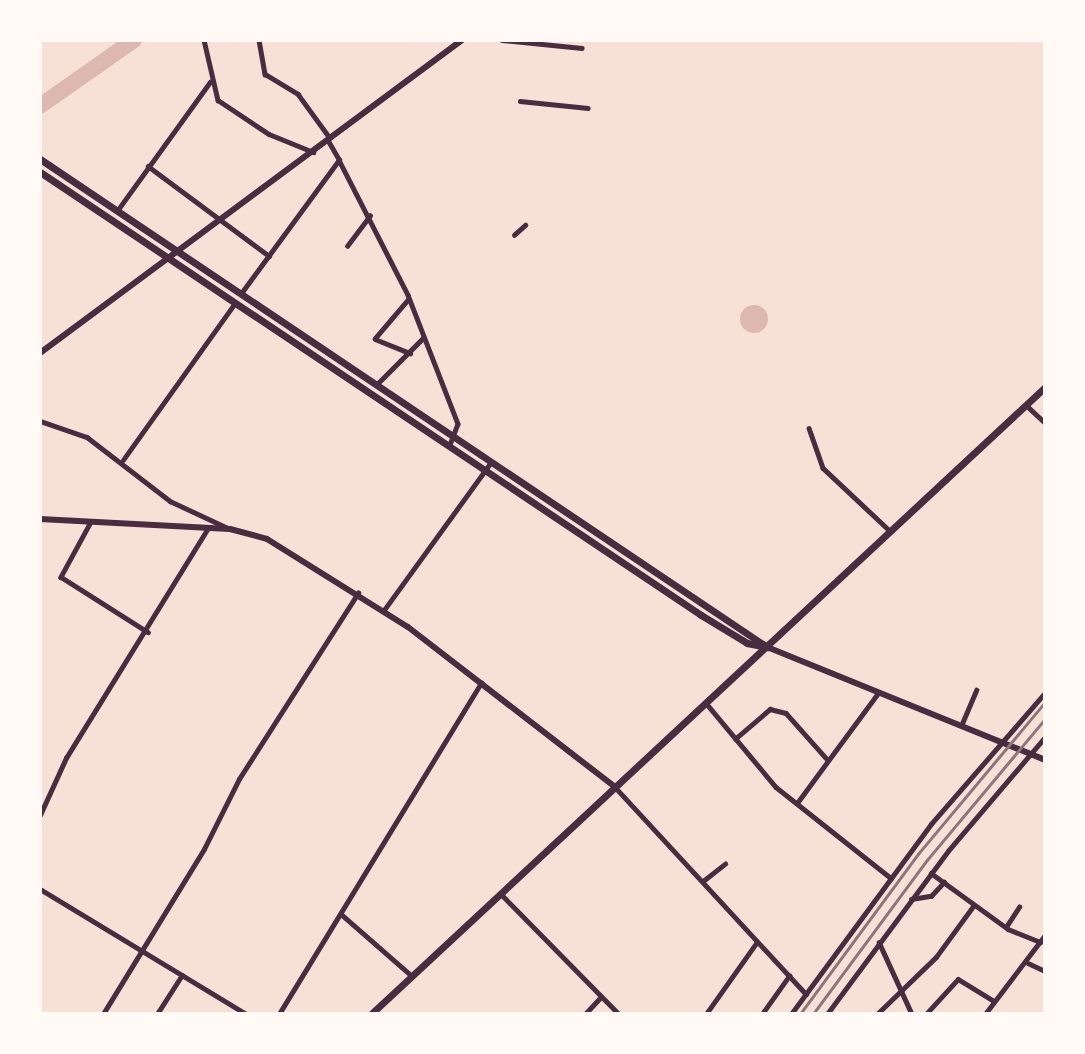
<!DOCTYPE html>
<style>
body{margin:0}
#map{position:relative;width:1085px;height:1054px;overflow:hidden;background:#f7e1d7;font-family:Overpass,sans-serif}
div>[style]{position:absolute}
.water>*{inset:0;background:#dcb8b0}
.round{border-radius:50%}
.river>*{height:16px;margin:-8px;padding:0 8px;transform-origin:8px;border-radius:8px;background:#dcb8b0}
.minor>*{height:4.5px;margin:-2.25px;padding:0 2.25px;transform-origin:2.25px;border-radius:2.25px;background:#4a2c40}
.tertiary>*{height:6px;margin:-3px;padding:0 3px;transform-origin:3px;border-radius:3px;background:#4a2c40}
.secondary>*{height:6px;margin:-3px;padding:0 3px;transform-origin:3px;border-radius:3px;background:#4a2c40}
.primary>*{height:7px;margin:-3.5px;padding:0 3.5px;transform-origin:3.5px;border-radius:3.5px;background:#4a2c40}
.rail>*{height:2.5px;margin:-1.25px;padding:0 1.25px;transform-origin:1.25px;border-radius:1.25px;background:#8f747c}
span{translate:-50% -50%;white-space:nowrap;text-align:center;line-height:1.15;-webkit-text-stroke:5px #fffaf5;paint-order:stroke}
.frame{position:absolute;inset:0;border:42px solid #fffaf5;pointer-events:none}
</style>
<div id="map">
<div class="water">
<div class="round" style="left:740px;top:305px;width:28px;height:28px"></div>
</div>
<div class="river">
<div style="left:40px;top:106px;width:115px;rotate:-35.1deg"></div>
</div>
<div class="minor">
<div style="left:204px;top:40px;width:62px;rotate:76.9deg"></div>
<div style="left:218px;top:100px;width:61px;rotate:33.7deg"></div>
<div style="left:269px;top:134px;width:48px;rotate:22.2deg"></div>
<div style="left:259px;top:40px;width:35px;rotate:80deg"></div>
<div style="left:265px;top:74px;width:39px;rotate:31deg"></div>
<div style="left:298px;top:94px;width:54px;rotate:54deg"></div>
<div style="left:502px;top:40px;width:80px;rotate:5.7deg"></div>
<div style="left:520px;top:101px;width:68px;rotate:5.9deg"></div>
<div style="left:339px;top:160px;width:152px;rotate:62.9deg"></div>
<div style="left:408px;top:295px;width:138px;rotate:68.8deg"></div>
<div style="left:458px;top:424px;width:22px;rotate:111deg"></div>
<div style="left:148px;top:166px;width:151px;rotate:36.6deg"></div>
<div style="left:117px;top:211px;width:159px;rotate:-54.2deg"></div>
<div style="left:514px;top:235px;width:15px;rotate:-42deg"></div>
<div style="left:347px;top:246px;width:38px;rotate:-53deg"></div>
<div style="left:242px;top:292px;width:164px;rotate:-53.7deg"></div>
<div style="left:339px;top:160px;width:22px;rotate:-120deg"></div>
<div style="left:409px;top:299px;width:52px;rotate:130.4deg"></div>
<div style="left:375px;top:339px;width:38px;rotate:22deg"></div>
<div style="left:377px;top:384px;width:65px;rotate:-45deg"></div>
<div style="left:1026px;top:405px;width:26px;rotate:43deg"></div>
<div style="left:40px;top:421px;width:50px;rotate:18.8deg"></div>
<div style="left:87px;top:437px;width:105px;rotate:37.6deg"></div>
<div style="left:170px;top:501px;width:64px;rotate:25deg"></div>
<div style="left:809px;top:428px;width:42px;rotate:70.7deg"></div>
<div style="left:823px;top:468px;width:92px;rotate:43.2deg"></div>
<div style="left:123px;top:460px;width:193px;rotate:-54.5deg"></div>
<div style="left:91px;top:522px;width:63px;rotate:118.6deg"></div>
<div style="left:61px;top:577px;width:103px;rotate:32.3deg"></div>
<div style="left:384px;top:610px;width:183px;rotate:-54.1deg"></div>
<div style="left:706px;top:703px;width:109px;rotate:50.2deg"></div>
<div style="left:776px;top:787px;width:147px;rotate:38.4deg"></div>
<div style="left:961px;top:726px;width:39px;rotate:-67deg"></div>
<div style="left:735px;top:739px;width:46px;rotate:-40.6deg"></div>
<div style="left:770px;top:709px;width:16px;rotate:14deg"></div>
<div style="left:786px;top:713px;width:62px;rotate:48.3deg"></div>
<div style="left:615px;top:787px;width:282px;rotate:47.3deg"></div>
<div style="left:797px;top:803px;width:137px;rotate:-53.6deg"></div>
<div style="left:40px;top:815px;width:63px;rotate:-65.5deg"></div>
<div style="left:66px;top:758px;width:270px;rotate:-58.3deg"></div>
<div style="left:931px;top:873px;width:95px;rotate:36deg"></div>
<div style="left:1008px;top:929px;width:35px;rotate:22deg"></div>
<div style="left:703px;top:881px;width:28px;rotate:-38deg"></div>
<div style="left:40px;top:889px;width:241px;rotate:31.2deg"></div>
<div style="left:500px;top:893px;width:170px;rotate:45.5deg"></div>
<div style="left:911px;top:899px;width:20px;rotate:-9deg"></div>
<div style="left:931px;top:896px;width:19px;rotate:-47deg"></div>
<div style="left:341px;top:914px;width:94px;rotate:41.1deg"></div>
<div style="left:1006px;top:927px;width:24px;rotate:-57deg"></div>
<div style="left:879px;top:942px;width:79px;rotate:65.4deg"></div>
<div style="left:1028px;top:963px;width:19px;rotate:25deg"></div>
<div style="left:103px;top:1014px;width:193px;rotate:-58.5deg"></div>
<div style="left:204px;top:849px;width:78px;rotate:-63.4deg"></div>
<div style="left:239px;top:779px;width:221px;rotate:-57.4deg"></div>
<div style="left:157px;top:1014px;width:46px;rotate:-57.3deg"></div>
<div style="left:279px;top:1014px;width:388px;rotate:-58.6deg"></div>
<div style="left:529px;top:1014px;width:8px"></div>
<div style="left:585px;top:1014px;width:23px;rotate:-47deg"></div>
<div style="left:706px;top:1014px;width:88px;rotate:-54.7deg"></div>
<div style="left:762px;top:1014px;width:47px;rotate:-54.6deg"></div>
<div style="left:791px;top:1014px;width:236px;rotate:-53.6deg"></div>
<div style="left:931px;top:824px;width:174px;rotate:-49deg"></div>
<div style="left:827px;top:1014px;width:203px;rotate:-53.4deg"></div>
<div style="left:948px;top:851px;width:150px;rotate:-49.6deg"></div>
<div style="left:877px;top:1014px;width:82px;rotate:-44deg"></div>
<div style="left:936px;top:957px;width:64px;rotate:-53.8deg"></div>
<div style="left:926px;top:1014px;width:47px;rotate:-47.6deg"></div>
<div style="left:958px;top:979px;width:42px;rotate:31.4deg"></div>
<div style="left:985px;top:1014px;width:99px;rotate:-52.8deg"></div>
</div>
<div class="tertiary">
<div style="left:40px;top:353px;width:525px;rotate:-36.56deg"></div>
<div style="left:40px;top:519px;width:190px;rotate:3deg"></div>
<div style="left:230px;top:529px;width:38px;rotate:15deg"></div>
<div style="left:267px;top:539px;width:166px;rotate:32deg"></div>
<div style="left:408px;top:627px;width:262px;rotate:37.7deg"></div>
</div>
<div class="secondary">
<div style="left:767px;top:647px;width:300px;rotate:22.1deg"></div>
</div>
<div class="primary">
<div style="left:40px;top:159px;width:876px;rotate:33.87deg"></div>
<div style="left:40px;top:172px;width:796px;rotate:33.83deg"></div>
<div style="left:701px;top:615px;width:54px;rotate:31.3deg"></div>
<div style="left:747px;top:643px;width:19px;rotate:12deg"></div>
<div style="left:371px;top:1014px;width:921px;rotate:-42.93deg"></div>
</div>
<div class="rail">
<div style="left:800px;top:1014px;width:199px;rotate:-53.6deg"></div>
<div style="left:918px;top:854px;width:198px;rotate:-50.1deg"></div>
<div style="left:813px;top:1014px;width:192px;rotate:-53.5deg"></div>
<div style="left:927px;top:860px;width:184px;rotate:-50.1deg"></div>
</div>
<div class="frame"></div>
</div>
